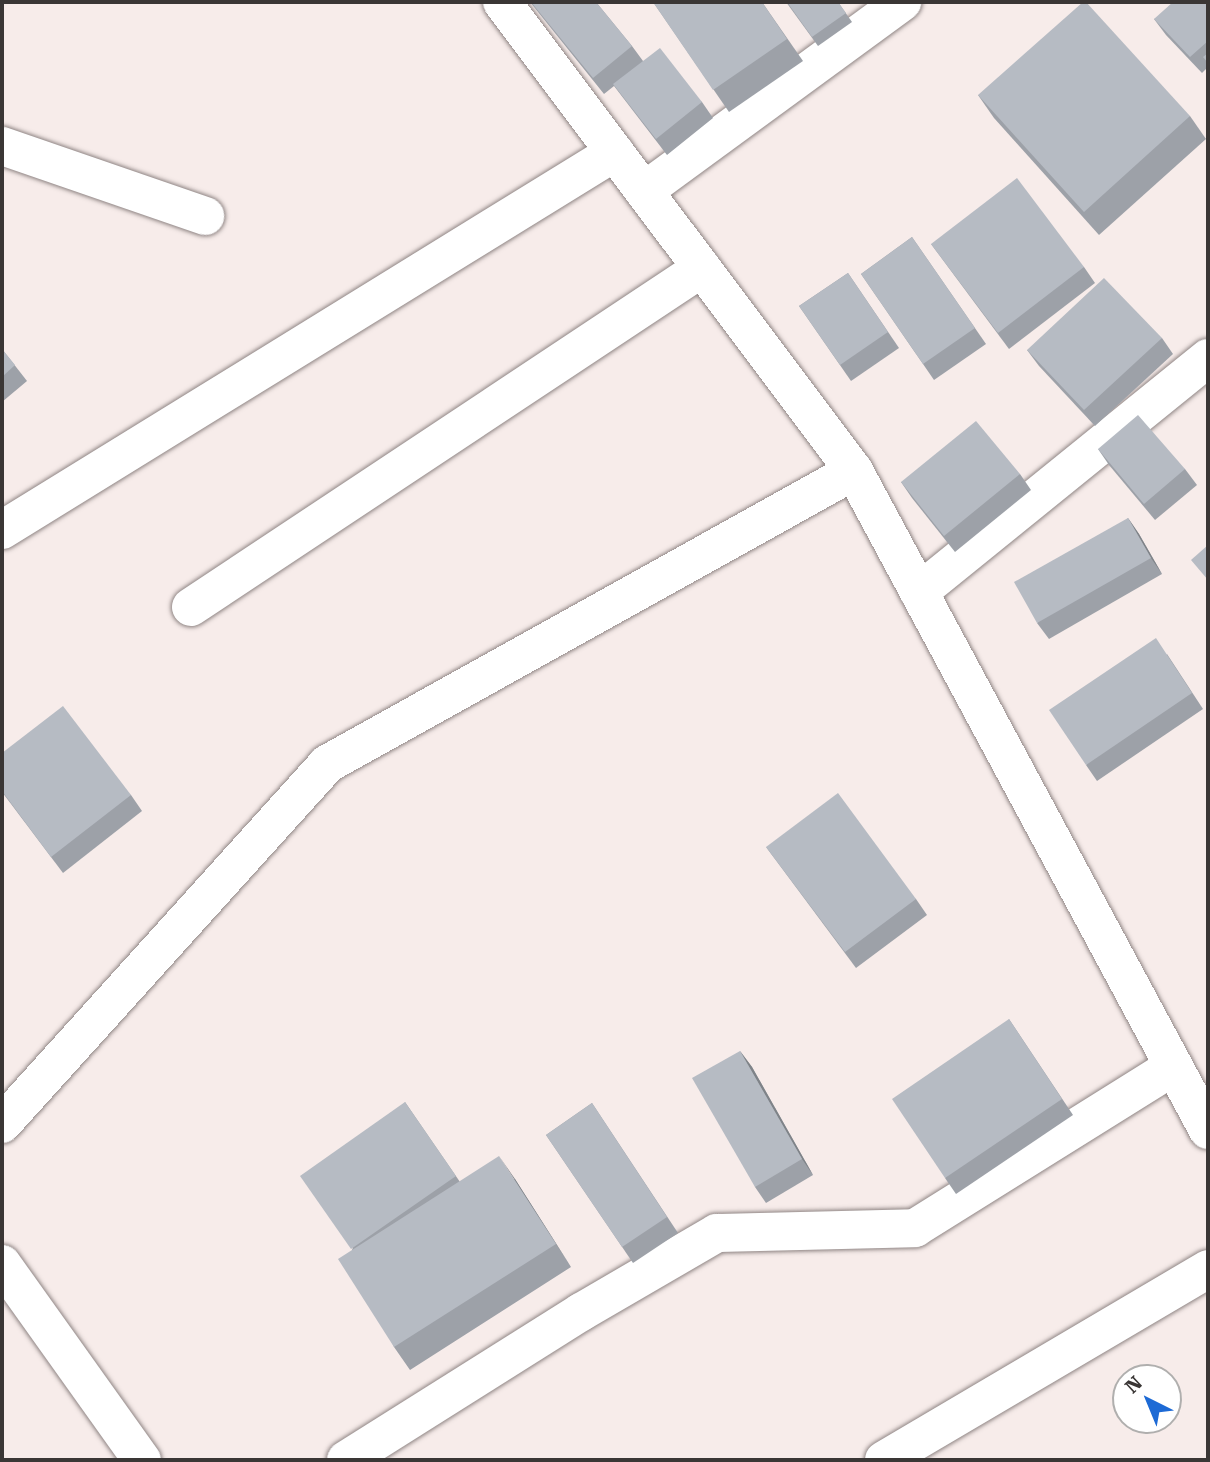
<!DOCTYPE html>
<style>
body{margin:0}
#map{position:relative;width:1210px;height:1462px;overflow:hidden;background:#f7ecea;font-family:"Roboto Serif",serif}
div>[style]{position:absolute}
.roads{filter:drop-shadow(0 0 2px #8f8584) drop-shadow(0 0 2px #8f8584)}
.minor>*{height:38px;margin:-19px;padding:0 19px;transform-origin:19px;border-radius:19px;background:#fff}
.primary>*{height:38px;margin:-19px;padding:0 19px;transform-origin:19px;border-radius:19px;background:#fff}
.wall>*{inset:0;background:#9da1a8}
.shaded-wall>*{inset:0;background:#7f8388}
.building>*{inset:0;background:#b6bbc3}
span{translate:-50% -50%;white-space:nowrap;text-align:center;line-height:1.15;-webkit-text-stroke:5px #fff;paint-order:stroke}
.frame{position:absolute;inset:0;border:4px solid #3a3635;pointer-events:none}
.north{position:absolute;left:1112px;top:1364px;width:70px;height:70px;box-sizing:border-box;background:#fff;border:2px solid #b0afae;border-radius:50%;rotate:317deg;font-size:19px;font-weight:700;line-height:28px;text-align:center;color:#3a3635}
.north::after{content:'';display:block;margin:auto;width:24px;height:32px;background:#1d6ad5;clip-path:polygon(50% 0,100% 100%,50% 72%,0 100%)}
</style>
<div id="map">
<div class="roads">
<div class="minor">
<div style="left:2px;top:146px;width:215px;rotate:19deg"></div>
<div style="left:644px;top:191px;width:320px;rotate:-36.2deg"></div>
<div style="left:2px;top:530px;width:720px;rotate:-31.66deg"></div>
<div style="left:919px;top:592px;width:372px;rotate:-39deg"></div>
<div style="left:191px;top:607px;width:613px;rotate:-33.56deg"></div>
<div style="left:2px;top:1124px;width:485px;rotate:-47.9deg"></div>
<div style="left:327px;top:764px;width:603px;rotate:-29.07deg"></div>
<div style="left:2px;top:1264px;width:241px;rotate:54.5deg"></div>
<div style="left:346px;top:1460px;width:278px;rotate:-32.2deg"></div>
<div style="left:581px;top:1312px;width:157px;rotate:-30.2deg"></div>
<div style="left:717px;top:1233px;width:198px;rotate:-1.4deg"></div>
<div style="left:915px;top:1228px;width:305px;rotate:-32deg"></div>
<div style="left:884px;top:1460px;width:376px;rotate:-30.5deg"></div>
</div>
<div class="primary">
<div style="left:502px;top:2px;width:586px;rotate:53.11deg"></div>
<div style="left:854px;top:471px;width:748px;rotate:61.76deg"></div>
</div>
</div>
<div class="wall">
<div style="clip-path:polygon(530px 2px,596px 2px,632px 46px,643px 61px,702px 102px,713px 118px,667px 155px,614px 86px,604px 94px)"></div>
<div style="clip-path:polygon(653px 2px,762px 2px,803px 61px,729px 112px)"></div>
<div style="clip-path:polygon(786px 2px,838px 2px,852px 22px,818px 46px)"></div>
<div style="clip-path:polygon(1208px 2px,1208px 67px,1202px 73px,1166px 35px,1154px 19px)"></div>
<div style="clip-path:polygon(978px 95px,1190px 116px,1206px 139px,1099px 235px,994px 118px)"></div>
<div style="clip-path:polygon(912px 237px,986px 344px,934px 380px,861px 274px)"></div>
<div style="clip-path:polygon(931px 244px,1084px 267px,1095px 283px,1009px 349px)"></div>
<div style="clip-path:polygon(848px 273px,899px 348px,851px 381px,799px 306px)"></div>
<div style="clip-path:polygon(1162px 338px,1173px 354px,1095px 426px,1039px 366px,1027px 350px)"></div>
<div style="clip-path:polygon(2px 349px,27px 381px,2px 402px)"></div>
<div style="clip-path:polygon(1098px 449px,1185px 469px,1197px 485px,1155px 520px,1109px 465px)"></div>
<div style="clip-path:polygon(1020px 474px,1031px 490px,955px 552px,912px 498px,901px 482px)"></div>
<div style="clip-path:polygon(1128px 518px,1139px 534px,1162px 574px,1049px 639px,1037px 623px)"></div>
<div style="clip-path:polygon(1167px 654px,1203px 709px,1097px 781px,1086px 765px)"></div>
<div style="clip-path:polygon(2px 753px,131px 795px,142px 811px,63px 873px,2px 792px)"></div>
<div style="clip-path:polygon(766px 847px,916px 899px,927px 915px,856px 968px)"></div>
<div style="clip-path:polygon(1009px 1019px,1073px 1115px,956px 1194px,945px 1178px)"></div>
<div style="clip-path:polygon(740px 1051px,752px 1067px,813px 1175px,766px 1203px,755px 1187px)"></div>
<div style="clip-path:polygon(405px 1102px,460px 1182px,515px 1179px,571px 1267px,410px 1370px,394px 1347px,352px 1250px)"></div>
<div style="clip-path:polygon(592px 1103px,678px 1233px,633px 1263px,546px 1135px)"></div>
</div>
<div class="shaded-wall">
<div style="clip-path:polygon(1128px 518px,1139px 534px,1162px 574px,1151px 558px)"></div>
<div style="clip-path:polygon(740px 1051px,752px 1067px,813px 1175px,802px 1159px)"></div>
<div style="clip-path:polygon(499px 1156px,515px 1179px,571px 1267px,556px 1244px)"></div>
</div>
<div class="building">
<div style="clip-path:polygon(531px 2px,596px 2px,632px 46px,593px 78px)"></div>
<div style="clip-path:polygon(653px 2px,762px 2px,787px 39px,713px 90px)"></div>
<div style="clip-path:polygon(787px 2px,838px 2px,846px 13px,812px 37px)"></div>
<div style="clip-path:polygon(1083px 2px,1086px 2px,1190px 116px,1084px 212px,978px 95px)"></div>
<div style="clip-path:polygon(1173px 2px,1208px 2px,1208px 41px,1190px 57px,1154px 19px)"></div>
<div style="clip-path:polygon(660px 48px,702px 102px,656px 139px,613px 84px)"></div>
<div style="clip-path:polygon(1208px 53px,1208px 63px,1203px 57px)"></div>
<div style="clip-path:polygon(1017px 178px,1084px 267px,998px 333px,931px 244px)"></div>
<div style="clip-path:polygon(912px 237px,975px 328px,923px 364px,861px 274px)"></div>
<div style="clip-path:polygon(848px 273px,888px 332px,840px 365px,799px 306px)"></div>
<div style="clip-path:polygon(1104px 278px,1162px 338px,1084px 410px,1027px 350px)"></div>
<div style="clip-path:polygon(2px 349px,15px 365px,2px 377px)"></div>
<div style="clip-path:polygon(1138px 415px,1185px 469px,1144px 504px,1098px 449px)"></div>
<div style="clip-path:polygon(976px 421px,1020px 474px,944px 536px,901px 482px)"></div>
<div style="clip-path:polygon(1128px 518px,1151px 558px,1037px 623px,1014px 582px)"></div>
<div style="clip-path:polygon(1208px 545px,1208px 580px,1191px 560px)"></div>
<div style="clip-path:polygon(1156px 638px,1192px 693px,1086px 765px,1049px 710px)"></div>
<div style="clip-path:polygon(63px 706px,131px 795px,51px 857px,2px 791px,2px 753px)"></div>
<div style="clip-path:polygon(838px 793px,916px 899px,845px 952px,766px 847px)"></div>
<div style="clip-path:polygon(1009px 1019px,1062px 1099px,945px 1178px,892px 1099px)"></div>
<div style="clip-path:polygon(740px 1051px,802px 1159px,755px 1187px,692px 1078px)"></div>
<div style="clip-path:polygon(405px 1102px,456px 1176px,351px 1249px,300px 1176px)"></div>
<div style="clip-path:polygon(592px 1103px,667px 1217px,622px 1247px,546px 1135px)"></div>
<div style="clip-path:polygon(499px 1156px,556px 1244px,394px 1347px,338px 1259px)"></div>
</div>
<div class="frame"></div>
<div class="north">N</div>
</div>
